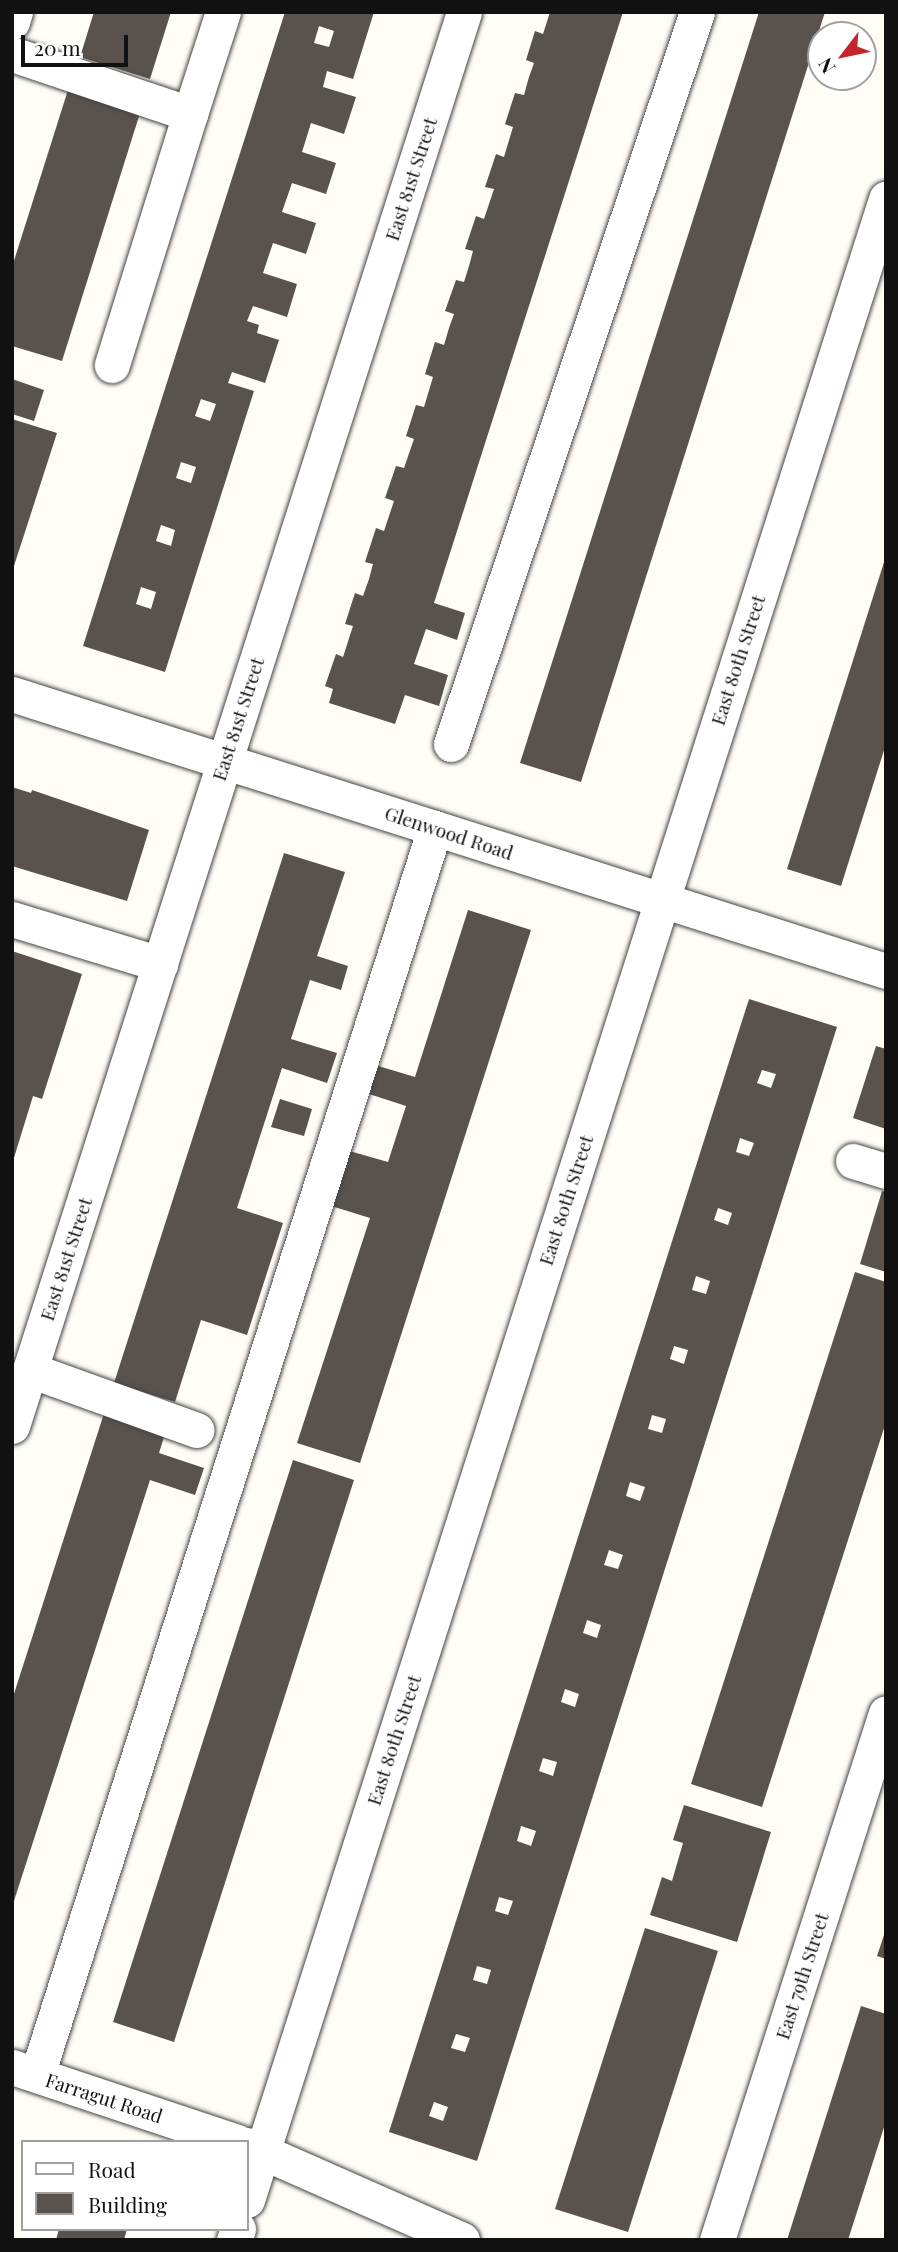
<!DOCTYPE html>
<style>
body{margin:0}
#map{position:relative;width:898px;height:2252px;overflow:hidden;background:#fffdf5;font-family:"Playfair Display",serif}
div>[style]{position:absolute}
.building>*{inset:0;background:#5a524d}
.roads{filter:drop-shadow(0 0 2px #444) drop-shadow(0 0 2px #444)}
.minor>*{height:35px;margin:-17.5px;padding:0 17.5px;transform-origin:17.5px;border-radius:17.5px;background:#fff}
span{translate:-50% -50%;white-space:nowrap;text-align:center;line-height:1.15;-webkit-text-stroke:7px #fff;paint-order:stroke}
.street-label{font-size:19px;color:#111}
.frame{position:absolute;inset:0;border:14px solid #111;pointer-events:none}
.legend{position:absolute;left:21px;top:2140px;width:228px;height:91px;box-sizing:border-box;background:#fff;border:2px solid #a0a0a0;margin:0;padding:9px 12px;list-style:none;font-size:21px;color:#111}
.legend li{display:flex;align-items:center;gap:14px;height:35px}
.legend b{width:35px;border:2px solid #a0a0a0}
.north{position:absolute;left:807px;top:21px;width:70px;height:70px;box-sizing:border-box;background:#fff;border:2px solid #a0a0a0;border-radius:50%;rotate:238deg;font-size:19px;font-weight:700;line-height:28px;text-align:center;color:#111}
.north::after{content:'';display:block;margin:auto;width:24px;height:32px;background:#c4262e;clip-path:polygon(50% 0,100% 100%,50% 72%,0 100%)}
.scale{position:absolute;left:21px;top:35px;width:107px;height:32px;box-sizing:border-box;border:4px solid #111;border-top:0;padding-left:9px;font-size:21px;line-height:24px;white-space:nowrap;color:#111;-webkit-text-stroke:5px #fff;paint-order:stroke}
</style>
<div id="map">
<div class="building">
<div style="clip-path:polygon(94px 12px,171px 12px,150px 79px,80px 57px)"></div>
<div style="clip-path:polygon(evenodd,285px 12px,374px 12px,353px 79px,327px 71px,323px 87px,356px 97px,344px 134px,311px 123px,302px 152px,336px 163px,326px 194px,292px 183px,282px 212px,316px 223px,306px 254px,273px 243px,263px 273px,297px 284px,287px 317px,253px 306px,247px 321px,259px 325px,257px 333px,279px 340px,265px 383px,232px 372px,228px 383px,254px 391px,165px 672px,83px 646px,285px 12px,319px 26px,334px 31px,329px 47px,314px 43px,319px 26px,285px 12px,201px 399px,216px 404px,210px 421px,195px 416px,201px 399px,285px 12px,181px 462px,196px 467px,191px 483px,176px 478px,181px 462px,285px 12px,161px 525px,175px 530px,171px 546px,156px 541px,161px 525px,285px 12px,141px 587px,156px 592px,151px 609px,136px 604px,141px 587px)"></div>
<div style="clip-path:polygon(550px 12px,623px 12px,434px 603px,465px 613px,457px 640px,426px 629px,414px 664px,448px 675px,439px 706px,405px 695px,395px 724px,329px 703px,333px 689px,325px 686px,336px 654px,343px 657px,353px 626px,345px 624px,355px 593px,363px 596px,369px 579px,373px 564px,365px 562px,376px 528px,384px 531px,394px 501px,385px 498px,396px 466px,404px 468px,414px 439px,406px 436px,416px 405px,424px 407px,433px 377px,425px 374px,435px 342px,444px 345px,449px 328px,454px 314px,445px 311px,456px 280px,464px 282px,469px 266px,473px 251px,465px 249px,476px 216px,484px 219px,494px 189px,485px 187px,496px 154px,504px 157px,513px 127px,505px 124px,515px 93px,524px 95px,529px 77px,534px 63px,526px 60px,535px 31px,543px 34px)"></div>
<div style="clip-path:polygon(759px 12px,825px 12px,581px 782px,520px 763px)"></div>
<div style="clip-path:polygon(68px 90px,140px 113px,62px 361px,12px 346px,12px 267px)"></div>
<div style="clip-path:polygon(12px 379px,44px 390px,34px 421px,12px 414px)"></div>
<div style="clip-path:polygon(12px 419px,57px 433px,13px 569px,12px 569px)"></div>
<div style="clip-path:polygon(885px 559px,886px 744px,841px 886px,787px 869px)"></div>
<div style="clip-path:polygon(12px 787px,31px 793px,32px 790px,149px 830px,127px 901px,12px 866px)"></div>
<div style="clip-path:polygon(284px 853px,345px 872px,317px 956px,348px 966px,341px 990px,310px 980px,291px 1039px,337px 1053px,327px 1083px,282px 1068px,237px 1208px,283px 1223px,247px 1335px,201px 1320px,175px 1402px,114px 1383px)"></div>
<div style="clip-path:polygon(468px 910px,531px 930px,360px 1463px,297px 1443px,370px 1218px,328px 1205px,346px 1150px,388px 1162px,406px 1106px,366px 1093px,375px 1065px,415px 1077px)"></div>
<div style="clip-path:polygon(12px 951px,82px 974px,42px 1099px,33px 1096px,13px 1161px)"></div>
<div style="clip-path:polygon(evenodd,749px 999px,837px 1027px,477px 2161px,389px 2132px,749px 999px,762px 1070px,776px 1074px,771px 1088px,757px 1083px,762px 1070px,749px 999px,740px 1138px,754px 1143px,749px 1156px,736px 1152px,740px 1138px,749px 999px,718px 1208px,732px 1213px,728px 1225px,714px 1220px,718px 1208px,749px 999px,696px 1276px,710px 1281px,706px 1294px,692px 1290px,696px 1276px,749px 999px,674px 1346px,688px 1350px,684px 1364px,670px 1359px,674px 1346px,749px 999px,652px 1415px,666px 1419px,662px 1433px,648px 1429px,652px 1415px,749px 999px,630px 1482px,645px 1487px,640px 1501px,626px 1496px,630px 1482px,749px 999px,609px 1550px,623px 1555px,618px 1569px,604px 1565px,609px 1550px,749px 999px,587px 1620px,601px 1625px,597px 1638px,583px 1633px,587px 1620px,749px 999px,565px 1689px,579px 1694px,575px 1707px,561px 1702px,565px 1689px,749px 999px,543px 1758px,557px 1762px,553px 1776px,539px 1771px,543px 1758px,749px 999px,521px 1826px,536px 1831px,531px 1846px,517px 1841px,521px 1826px,749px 999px,499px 1897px,513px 1901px,508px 1915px,495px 1911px,499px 1897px,749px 999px,477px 1966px,491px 1970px,487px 1984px,473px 1980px,477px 1966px,749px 999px,456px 2034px,470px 2038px,465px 2052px,451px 2048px,456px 2034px,749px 999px,434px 2102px,448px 2107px,443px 2121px,429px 2116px,434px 2102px)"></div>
<div style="clip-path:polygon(876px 1046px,886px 1049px,886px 1129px,853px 1118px)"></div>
<div style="clip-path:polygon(280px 1099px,312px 1109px,304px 1136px,271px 1127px)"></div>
<div style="clip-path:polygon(882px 1191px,886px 1192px,886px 1272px,860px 1264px)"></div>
<div style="clip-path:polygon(855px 1272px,886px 1282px,886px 1422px,762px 1807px,691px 1784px)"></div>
<div style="clip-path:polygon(107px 1404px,168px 1424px,159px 1453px,204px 1468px,195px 1495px,150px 1480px,12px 1907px,12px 1700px)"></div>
<div style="clip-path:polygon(293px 1460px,354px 1480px,174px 2042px,113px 2022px)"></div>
<div style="clip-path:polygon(684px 1805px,771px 1832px,737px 1942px,650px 1915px,662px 1877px,672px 1881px,683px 1843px,673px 1840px)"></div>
<div style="clip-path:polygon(645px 1928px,718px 1951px,628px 2232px,555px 2209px)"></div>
<div style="clip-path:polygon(885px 1932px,886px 1932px,886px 1959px,877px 1956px)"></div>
<div style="clip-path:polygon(861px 2006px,886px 2014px,886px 2121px,864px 2190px,848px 2240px,787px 2240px)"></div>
<div style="clip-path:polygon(59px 2229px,127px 2229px,124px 2240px,56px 2240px)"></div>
</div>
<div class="roads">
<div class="minor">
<div style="left:12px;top:22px;width:10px;rotate:-73deg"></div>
<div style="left:12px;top:54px;width:188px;rotate:18.6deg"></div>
<div style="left:190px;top:114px;width:263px;rotate:107.3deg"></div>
<div style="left:190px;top:114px;width:107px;rotate:-72.1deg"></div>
<div style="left:12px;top:694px;width:917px;rotate:17.59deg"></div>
<div style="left:451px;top:744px;width:772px;rotate:-71.42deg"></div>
<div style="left:12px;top:919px;width:155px;rotate:16.9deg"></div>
<div style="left:853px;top:1161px;width:34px;rotate:17deg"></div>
<div style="left:30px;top:1370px;width:177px;rotate:19.8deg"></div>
<div style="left:12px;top:1426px;width:1484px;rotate:-72.27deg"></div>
<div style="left:12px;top:2067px;width:237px;rotate:18.4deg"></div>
<div style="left:37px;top:2075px;width:1309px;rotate:-72.3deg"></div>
<div style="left:247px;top:2145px;width:235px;rotate:23.8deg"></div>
<div style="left:247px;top:2200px;width:2101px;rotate:-72.29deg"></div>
<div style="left:234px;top:2240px;width:12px;rotate:-70deg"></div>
<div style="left:717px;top:2240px;width:553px;rotate:-72.22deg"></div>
</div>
</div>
<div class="street-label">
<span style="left:411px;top:179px;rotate:-72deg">East 81st Street</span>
<span style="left:738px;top:660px;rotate:-72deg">East 80th Street</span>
<span style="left:238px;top:719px;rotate:-72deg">East 81st Street</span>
<span style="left:449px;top:833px;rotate:18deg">Glenwood Road</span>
<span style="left:566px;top:1200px;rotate:-72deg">East 80th Street</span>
<span style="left:66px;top:1259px;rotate:-72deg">East 81st Street</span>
<span style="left:394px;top:1740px;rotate:-72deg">East 80th Street</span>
<span style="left:802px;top:1976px;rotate:-72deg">East 79th Street</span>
<span style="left:104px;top:2098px;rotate:18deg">Farragut Road</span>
</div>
<div class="frame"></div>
<ul class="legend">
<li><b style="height:9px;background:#fff"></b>Road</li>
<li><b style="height:19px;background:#5a524d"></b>Building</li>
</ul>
<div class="north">N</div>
<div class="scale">20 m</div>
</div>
